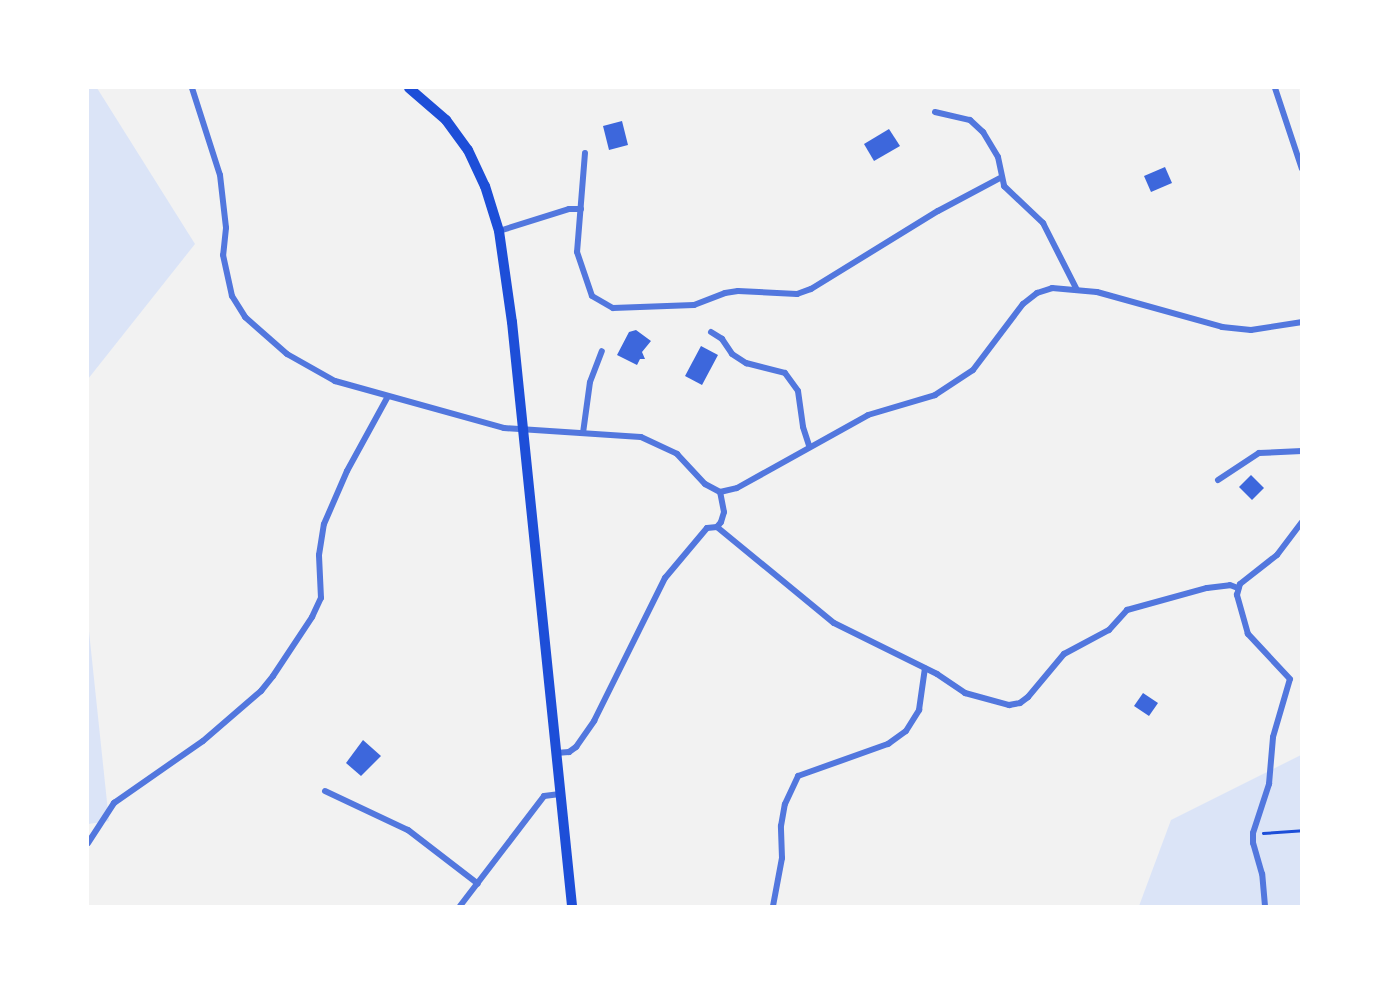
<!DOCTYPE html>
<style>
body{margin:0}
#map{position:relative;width:1389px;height:994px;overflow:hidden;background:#f2f2f2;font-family:"Fira Sans Condensed",sans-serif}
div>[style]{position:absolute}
.green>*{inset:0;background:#dbe4f7}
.building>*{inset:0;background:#3d67dc}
.path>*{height:2.5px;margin:-1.25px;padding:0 1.25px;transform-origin:1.25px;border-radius:1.25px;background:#1d4ed8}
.minor>*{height:6px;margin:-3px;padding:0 3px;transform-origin:3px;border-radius:3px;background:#5277de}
.primary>*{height:10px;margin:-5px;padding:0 5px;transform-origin:5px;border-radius:5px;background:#1d4ed8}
span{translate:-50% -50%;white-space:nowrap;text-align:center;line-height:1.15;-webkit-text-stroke:7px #fff;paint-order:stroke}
.frame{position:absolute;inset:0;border:89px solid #fff;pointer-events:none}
</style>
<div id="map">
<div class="green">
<div style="clip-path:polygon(88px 88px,97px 88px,195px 244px,88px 379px)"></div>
<div style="clip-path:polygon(88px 622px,109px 821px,88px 824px)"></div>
<div style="clip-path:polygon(1301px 755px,1301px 906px,1139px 906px,1171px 820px)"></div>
</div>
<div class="building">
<div style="clip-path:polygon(622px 121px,628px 145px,609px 150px,603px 126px)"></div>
<div style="clip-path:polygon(889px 129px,900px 146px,874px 161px,864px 144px)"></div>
<div style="clip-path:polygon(1165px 167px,1172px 183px,1151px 192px,1144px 176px)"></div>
<div style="clip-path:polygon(636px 330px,651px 341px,642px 352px,645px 359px,640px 359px,637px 365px,617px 355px,629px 332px)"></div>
<div style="clip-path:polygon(701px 346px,718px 355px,702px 385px,685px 376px)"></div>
<div style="clip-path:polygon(1251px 475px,1264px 488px,1252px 500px,1239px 487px)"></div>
<div style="clip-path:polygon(1143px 693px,1158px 703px,1149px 716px,1134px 706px)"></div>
<div style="clip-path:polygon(363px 740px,381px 756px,361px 776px,346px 763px)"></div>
</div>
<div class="path">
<div style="left:1263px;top:833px;width:39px;rotate:-4deg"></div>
</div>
<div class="minor">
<div style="left:192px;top:88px;width:91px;rotate:72.2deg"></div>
<div style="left:220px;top:175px;width:53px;rotate:83.5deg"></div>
<div style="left:226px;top:228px;width:27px;rotate:96deg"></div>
<div style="left:223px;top:255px;width:42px;rotate:77.6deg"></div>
<div style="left:232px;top:296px;width:25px;rotate:58deg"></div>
<div style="left:245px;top:317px;width:56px;rotate:41.4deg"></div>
<div style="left:287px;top:354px;width:55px;rotate:29.4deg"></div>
<div style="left:335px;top:381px;width:175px;rotate:15.5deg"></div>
<div style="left:504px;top:428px;width:137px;rotate:3.8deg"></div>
<div style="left:641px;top:437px;width:40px;rotate:25deg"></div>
<div style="left:677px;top:454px;width:41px;rotate:47deg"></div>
<div style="left:705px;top:484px;width:17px;rotate:28deg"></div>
<div style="left:720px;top:492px;width:17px;rotate:-13deg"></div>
<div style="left:737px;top:488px;width:150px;rotate:-29.1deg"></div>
<div style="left:868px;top:415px;width:70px;rotate:-16.6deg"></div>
<div style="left:935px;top:395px;width:45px;rotate:-33.3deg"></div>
<div style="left:973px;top:370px;width:83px;rotate:-52.9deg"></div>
<div style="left:1023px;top:304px;width:18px;rotate:-38deg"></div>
<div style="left:1037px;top:293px;width:16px;rotate:-18deg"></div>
<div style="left:1052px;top:288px;width:45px;rotate:5.1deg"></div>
<div style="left:1097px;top:292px;width:130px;rotate:15.6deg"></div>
<div style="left:1222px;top:327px;width:29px;rotate:6deg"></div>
<div style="left:1251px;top:330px;width:52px;rotate:-8.9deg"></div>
<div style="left:1275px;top:88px;width:85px;rotate:71.6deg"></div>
<div style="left:935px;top:112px;width:36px;rotate:13deg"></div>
<div style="left:970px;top:120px;width:18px;rotate:43deg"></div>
<div style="left:983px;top:132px;width:29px;rotate:59deg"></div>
<div style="left:998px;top:157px;width:30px;rotate:78deg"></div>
<div style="left:1004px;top:186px;width:54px;rotate:43.5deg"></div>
<div style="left:1043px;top:223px;width:75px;rotate:63.1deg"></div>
<div style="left:585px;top:153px;width:99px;rotate:94.6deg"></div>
<div style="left:577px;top:252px;width:46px;rotate:71.2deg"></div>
<div style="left:592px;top:296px;width:24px;rotate:30deg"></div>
<div style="left:613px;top:308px;width:81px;rotate:-2.1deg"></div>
<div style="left:694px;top:305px;width:33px;rotate:-21deg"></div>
<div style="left:725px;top:293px;width:13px;rotate:-9deg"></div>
<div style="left:738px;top:291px;width:59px;rotate:2.9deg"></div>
<div style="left:797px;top:294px;width:15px;rotate:-20deg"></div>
<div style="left:811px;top:289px;width:149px;rotate:-31.6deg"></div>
<div style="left:938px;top:211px;width:70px;rotate:-28deg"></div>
<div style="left:499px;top:231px;width:73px;rotate:-17.4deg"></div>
<div style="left:569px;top:209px;width:12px"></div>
<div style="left:711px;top:332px;width:13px;rotate:32deg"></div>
<div style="left:722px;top:339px;width:18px;rotate:56deg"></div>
<div style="left:732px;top:354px;width:17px;rotate:33deg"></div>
<div style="left:746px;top:363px;width:40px;rotate:14.4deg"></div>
<div style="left:785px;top:373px;width:22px;rotate:54deg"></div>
<div style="left:798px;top:391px;width:36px;rotate:82deg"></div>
<div style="left:803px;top:427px;width:20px;rotate:72deg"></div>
<div style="left:583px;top:433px;width:51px;rotate:-82.2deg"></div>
<div style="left:590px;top:382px;width:33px;rotate:-69deg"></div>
<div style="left:1218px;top:480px;width:49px;rotate:-33.4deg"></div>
<div style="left:1259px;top:453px;width:43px;rotate:-2.7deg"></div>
<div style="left:717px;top:527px;width:151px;rotate:39.4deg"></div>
<div style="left:834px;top:623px;width:115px;rotate:26.3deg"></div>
<div style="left:937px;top:674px;width:34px;rotate:34deg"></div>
<div style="left:965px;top:693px;width:46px;rotate:15.3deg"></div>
<div style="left:1009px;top:705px;width:11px;rotate:-10deg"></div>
<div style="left:1020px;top:703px;width:10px;rotate:-37deg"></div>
<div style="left:1028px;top:697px;width:56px;rotate:-50.1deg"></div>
<div style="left:1064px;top:654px;width:51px;rotate:-28.1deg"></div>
<div style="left:1109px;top:630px;width:27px;rotate:-48deg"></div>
<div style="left:1127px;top:610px;width:83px;rotate:-15.4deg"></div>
<div style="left:1207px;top:588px;width:23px;rotate:-7deg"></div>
<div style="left:1230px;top:585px;width:9px;rotate:21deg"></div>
<div style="left:556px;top:753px;width:13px;rotate:-4deg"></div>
<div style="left:569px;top:752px;width:9px;rotate:-36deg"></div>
<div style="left:576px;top:747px;width:32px;rotate:-55deg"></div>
<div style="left:594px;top:721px;width:160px;rotate:-63.6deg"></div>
<div style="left:665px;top:578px;width:65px;rotate:-50deg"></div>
<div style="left:707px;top:528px;width:10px;rotate:-6deg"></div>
<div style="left:717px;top:527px;width:6px;rotate:-51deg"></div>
<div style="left:721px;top:522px;width:10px;rotate:-73deg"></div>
<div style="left:724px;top:512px;width:20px;rotate:-101deg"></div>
<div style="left:325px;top:791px;width:92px;rotate:25.2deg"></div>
<div style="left:408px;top:830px;width:88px;rotate:37.6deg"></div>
<div style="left:88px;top:843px;width:48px;rotate:-57deg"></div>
<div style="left:114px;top:803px;width:108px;rotate:-34.9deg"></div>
<div style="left:203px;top:741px;width:77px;rotate:-40.8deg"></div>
<div style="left:261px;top:691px;width:19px;rotate:-51deg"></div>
<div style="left:273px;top:676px;width:71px;rotate:-56.5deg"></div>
<div style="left:312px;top:617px;width:21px;rotate:-65deg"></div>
<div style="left:321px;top:598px;width:43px;rotate:-92.7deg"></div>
<div style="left:319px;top:555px;width:31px;rotate:-81deg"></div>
<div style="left:324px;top:524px;width:58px;rotate:-66.5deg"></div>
<div style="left:347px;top:471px;width:85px;rotate:-61.3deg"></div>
<div style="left:460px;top:906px;width:138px;rotate:-52.6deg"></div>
<div style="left:544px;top:796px;width:16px;rotate:-7deg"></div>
<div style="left:773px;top:906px;width:49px;rotate:-79.4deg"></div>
<div style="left:782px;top:858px;width:32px;rotate:-92deg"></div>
<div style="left:781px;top:826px;width:22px;rotate:-80deg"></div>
<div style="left:785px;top:804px;width:31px;rotate:-65deg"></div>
<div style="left:798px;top:776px;width:96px;rotate:-19.6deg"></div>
<div style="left:888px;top:744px;width:22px;rotate:-36deg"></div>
<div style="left:906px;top:731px;width:25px;rotate:-58deg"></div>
<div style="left:919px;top:710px;width:42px;rotate:-81.9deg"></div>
<div style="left:1265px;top:906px;width:32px;rotate:-95deg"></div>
<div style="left:1262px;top:874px;width:32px;rotate:-106deg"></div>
<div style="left:1253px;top:843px;width:10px;rotate:-90deg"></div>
<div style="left:1253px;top:833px;width:52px;rotate:-71.9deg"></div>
<div style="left:1269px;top:784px;width:47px;rotate:-85.1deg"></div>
<div style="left:1273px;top:737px;width:60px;rotate:-73.7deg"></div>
<div style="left:1290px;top:679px;width:62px;rotate:-133deg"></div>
<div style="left:1248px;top:634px;width:41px;rotate:-105.8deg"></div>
<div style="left:1237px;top:595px;width:11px;rotate:-75deg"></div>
<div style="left:1240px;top:584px;width:47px;rotate:-38.1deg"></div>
<div style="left:1277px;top:555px;width:41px;rotate:-52.9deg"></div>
</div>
<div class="primary">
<div style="left:409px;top:88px;width:49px;rotate:40.9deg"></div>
<div style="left:446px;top:120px;width:37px;rotate:54deg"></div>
<div style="left:468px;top:150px;width:40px;rotate:65deg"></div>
<div style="left:485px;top:186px;width:47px;rotate:72.7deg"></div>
<div style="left:499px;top:231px;width:92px;rotate:81.9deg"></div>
<div style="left:512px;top:322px;width:587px;rotate:84.13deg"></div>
</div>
<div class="frame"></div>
</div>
